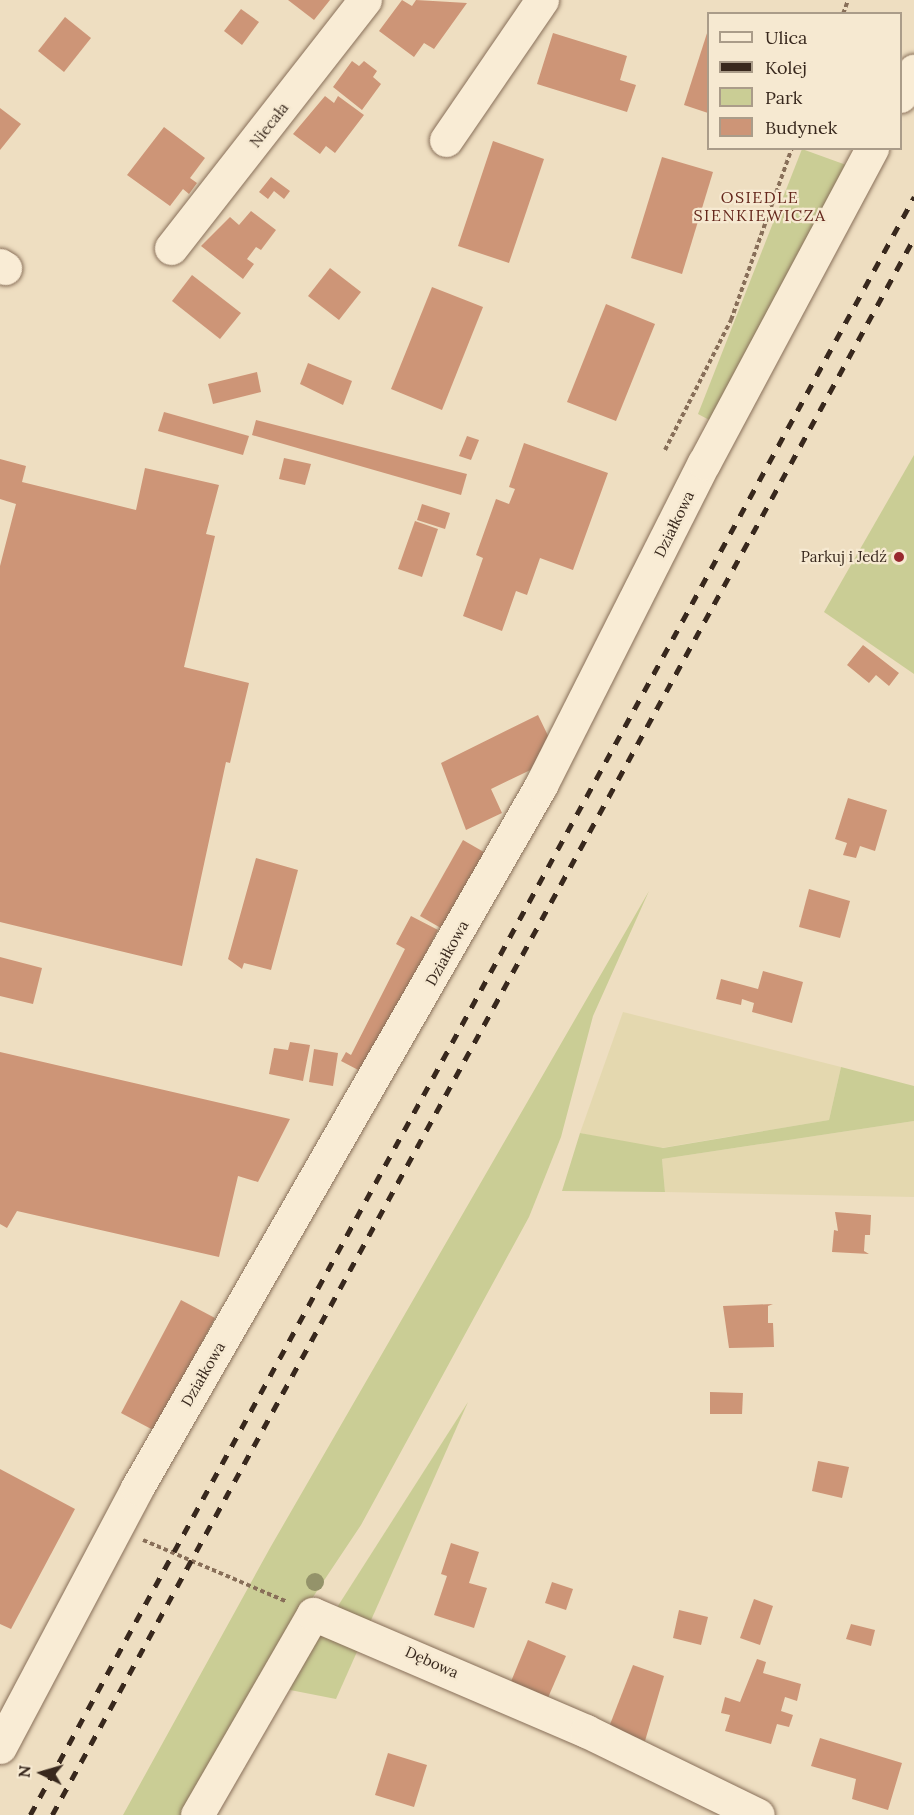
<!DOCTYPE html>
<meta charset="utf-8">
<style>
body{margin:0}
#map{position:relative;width:914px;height:1815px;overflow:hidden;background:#eedec1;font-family:Lora,serif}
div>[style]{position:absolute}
.farmland>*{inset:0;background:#e4d8af}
.green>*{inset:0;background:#cacd95}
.building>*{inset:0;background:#cd9577}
.path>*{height:4px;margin-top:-2px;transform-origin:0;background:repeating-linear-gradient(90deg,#886f59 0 4.5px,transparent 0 7.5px)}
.roads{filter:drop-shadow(0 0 2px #886f59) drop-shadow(0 0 2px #886f59)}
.minor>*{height:33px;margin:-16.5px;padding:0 16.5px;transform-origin:16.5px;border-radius:16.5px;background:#f9ecd5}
.rail>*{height:4.5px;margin-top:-2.25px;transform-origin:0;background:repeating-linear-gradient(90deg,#38281d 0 10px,transparent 0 20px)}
.trees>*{width:18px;height:18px;margin:-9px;border-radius:50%;background:#94936a}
.dots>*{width:16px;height:16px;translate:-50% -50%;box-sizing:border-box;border:3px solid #f6e9d1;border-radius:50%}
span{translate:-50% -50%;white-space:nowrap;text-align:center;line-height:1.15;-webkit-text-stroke:4.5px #f6e9d1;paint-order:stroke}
.street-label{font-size:15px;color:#38281d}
.poi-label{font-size:15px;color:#38281d}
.right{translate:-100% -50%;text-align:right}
.neighbourhood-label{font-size:16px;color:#65271c;letter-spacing:1.5px}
.legend{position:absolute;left:707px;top:12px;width:195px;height:138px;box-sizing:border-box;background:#f6e9d1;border:2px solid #aa9c89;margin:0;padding:8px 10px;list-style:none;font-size:18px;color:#38281d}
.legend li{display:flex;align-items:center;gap:12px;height:30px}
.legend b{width:30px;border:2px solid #aa9c89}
.north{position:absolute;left:12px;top:1743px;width:60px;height:60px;-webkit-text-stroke:4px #f6e9d1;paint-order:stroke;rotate:275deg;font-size:16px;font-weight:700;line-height:24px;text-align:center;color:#38281d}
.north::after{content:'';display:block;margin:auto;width:21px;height:27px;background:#38281d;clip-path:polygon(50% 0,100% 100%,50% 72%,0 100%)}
</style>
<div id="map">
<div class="farmland">
<div style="clip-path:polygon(623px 1012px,841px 1067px,829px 1120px,655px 1149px,580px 1133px)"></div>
<div style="clip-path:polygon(914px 1121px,914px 1197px,665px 1192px,662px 1159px)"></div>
</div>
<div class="green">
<div style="clip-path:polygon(802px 149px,849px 166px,715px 423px,698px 414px)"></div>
<div style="clip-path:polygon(914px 455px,914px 674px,824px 612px)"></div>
<div style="clip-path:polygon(649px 891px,593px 1016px,561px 1137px,529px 1217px,361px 1525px,259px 1678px,184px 1815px,123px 1815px,270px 1548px)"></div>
<div style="clip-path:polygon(841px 1067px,914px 1086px,914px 1121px,662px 1159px,665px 1192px,562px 1191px,580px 1133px,663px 1148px,829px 1120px)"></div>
<div style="clip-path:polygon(468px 1402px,336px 1699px,285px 1689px)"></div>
</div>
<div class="building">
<div style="clip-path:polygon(288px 0,330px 0,314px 20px)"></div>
<div style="clip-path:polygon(402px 0,412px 6px,416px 0,467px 3px,434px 49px,424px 43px,414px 57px,379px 31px)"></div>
<div style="clip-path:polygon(241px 9px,259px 22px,242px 45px,224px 31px)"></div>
<div style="clip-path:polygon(65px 17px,91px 38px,64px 72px,38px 51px)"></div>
<div style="clip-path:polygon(708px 30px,708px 113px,684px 105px)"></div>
<div style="clip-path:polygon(553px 33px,627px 56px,620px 80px,636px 85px,627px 112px,537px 84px)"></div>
<div style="clip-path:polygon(352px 61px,359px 66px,364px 61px,377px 71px,373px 77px,381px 84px,362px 110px,333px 87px)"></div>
<div style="clip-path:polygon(325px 96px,334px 103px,338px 96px,364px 115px,335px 153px,326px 146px,320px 154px,293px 134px)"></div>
<div style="clip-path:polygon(0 108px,21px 124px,0 150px)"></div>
<div style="clip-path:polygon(164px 127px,205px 158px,190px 178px,197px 183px,189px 194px,183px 189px,170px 206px,127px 175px)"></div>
<div style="clip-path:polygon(493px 141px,544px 159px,509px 263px,458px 246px)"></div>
<div style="clip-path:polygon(662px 157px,713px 172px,682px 274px,631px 258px)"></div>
<div style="clip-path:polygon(271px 177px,290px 191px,284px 199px,274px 191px,268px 199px,259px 192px)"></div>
<div style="clip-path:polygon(251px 211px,276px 230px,261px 250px,256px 247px,247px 259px,254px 264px,243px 279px,201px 246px,230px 217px,239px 225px)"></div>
<div style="clip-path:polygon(330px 268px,361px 292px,339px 320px,308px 296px)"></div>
<div style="clip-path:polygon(192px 275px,241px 313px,220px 339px,172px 301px)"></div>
<div style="clip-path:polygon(432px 287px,483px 307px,442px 410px,391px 389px)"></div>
<div style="clip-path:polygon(606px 304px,655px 324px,616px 421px,567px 402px)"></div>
<div style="clip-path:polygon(308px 363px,352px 381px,343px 405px,300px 384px)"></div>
<div style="clip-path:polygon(257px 372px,261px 392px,213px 404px,208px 384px)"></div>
<div style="clip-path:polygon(164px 412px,249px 436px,243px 455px,158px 431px)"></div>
<div style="clip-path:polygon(256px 420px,467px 474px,461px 495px,252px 435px)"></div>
<div style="clip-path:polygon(467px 436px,479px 440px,471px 460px,459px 456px)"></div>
<div style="clip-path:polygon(524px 443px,608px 473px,573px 570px,540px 558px,527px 595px,516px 591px,502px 631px,463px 616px,483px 558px,476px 555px,496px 499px,509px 504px,515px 489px,509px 487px)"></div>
<div style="clip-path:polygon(284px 458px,311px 464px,305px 485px,279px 479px)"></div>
<div style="clip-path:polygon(0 459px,26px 466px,22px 482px,136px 510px,145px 468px,219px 485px,206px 534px,215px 536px,184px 667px,249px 683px,230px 763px,226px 762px,182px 966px,0 922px,0 566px,16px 504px,0 499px)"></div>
<div style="clip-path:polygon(422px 504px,450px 513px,445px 529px,417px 520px)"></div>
<div style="clip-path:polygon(415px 521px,438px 529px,422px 577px,398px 569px)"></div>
<div style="clip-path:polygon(863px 645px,899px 673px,889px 686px,876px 675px,869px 683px,847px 665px)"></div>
<div style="clip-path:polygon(538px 715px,553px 746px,543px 764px,491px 789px,502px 813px,466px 830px,441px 763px)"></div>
<div style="clip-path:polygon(848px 798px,887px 810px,875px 851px,860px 846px,856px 858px,843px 855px,847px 843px,835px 839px)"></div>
<div style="clip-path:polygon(463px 840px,489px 855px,446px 931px,420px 916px)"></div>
<div style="clip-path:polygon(256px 858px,298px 870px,271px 970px,244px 963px,242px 969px,228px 959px)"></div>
<div style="clip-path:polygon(809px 889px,850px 901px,840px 938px,799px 927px)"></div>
<div style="clip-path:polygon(411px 916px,438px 930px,364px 1073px,341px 1061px,346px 1052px,351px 1055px,405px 949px,396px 944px)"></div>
<div style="clip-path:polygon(0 957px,42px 968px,33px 1004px,0 996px)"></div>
<div style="clip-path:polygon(763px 971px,803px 982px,792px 1023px,752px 1012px,754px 1003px,742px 999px,741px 1005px,716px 999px,721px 979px,758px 989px)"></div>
<div style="clip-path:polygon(290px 1042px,310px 1045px,303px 1081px,269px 1074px,274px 1048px,288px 1050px)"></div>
<div style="clip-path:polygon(314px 1049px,338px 1053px,333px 1086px,309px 1082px)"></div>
<div style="clip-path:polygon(0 1052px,290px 1119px,258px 1182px,238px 1176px,219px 1257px,17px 1211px,7px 1228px,0 1224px)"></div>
<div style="clip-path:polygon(835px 1212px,871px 1215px,870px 1235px,865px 1235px,864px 1251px,869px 1254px,832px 1252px,834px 1230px,838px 1231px)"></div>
<div style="clip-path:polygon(181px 1300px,215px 1318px,155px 1431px,121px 1413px)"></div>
<div style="clip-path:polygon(773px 1304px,768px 1306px,768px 1323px,773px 1323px,774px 1347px,729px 1348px,723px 1306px)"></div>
<div style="clip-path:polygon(710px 1392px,743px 1393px,742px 1414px,710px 1414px)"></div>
<div style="clip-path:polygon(818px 1461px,849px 1467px,842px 1498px,812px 1491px)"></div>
<div style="clip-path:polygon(0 1469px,75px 1509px,11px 1629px,0 1624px)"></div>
<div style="clip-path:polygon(451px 1543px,479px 1552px,469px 1583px,487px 1588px,474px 1628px,434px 1615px,447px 1576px,441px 1574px)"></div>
<div style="clip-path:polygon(552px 1582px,573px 1589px,566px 1610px,545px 1603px)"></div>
<div style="clip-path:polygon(754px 1599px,773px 1606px,760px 1645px,740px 1638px)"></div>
<div style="clip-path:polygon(679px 1610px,708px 1617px,701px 1645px,673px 1638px)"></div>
<div style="clip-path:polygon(851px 1624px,875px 1630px,871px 1646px,846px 1639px)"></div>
<div style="clip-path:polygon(528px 1640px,566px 1656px,547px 1700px,510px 1684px)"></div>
<div style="clip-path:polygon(757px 1659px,766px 1662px,763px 1673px,801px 1684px,797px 1701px,785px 1697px,781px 1711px,793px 1715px,789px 1727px,777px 1724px,771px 1744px,725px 1731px,730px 1715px,721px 1713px,725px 1697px,740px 1702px)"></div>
<div style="clip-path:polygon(633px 1665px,664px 1676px,645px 1741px,609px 1727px)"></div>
<div style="clip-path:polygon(820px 1738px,902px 1763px,888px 1810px,852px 1799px,856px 1779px,811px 1766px)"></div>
<div style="clip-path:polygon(388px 1753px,427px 1765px,414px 1807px,375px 1795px)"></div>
</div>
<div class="path">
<div style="left:843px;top:14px;width:15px;rotate:-70deg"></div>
<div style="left:665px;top:450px;width:146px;rotate:-63.1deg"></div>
<div style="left:731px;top:320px;width:182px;rotate:-70.5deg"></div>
<div style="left:143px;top:1540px;width:155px;rotate:23.2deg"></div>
</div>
<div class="roads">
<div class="minor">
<div style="left:900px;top:96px;width:29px;rotate:-61deg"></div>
<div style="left:446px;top:140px;width:170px;rotate:-55.6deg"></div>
<div style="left:171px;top:248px;width:315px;rotate:-52deg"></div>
<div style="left:0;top:265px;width:6px;rotate:31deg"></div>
<div style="left:0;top:1747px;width:293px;rotate:-62.1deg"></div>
<div style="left:137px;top:1488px;width:811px;rotate:-60.11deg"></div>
<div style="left:541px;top:785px;width:361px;rotate:-63.2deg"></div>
<div style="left:704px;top:463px;width:357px;rotate:-61.9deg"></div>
<div style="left:197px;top:1815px;width:232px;rotate:-60deg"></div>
<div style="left:313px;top:1614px;width:297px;rotate:23.2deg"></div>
<div style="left:586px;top:1731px;width:191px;rotate:26deg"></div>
</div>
</div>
<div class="rail">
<div style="left:30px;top:1815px;width:1844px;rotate:-61.35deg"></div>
<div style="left:52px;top:1815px;width:1797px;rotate:-61.34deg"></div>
</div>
<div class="trees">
<div style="left:315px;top:1582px"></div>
</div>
<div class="dots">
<div style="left:899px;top:557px;background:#98282f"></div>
</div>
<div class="street-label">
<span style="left:269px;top:125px;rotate:-52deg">Niecała</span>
<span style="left:674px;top:524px;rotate:-64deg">Działkowa</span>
<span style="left:447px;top:953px;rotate:-61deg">Działkowa</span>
<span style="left:203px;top:1374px;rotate:-60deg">Działkowa</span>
<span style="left:432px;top:1662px;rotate:24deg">Dębowa</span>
</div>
<div class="poi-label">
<span class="right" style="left:887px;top:557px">Parkuj i Jedź</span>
</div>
<div class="neighbourhood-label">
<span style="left:760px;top:206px">OSIEDLE<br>SIENKIEWICZA</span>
</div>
<ul class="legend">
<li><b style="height:8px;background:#f9ecd5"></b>Ulica</li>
<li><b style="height:8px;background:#38281d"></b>Kolej</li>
<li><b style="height:16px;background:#cacd95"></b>Park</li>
<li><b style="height:16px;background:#cd9577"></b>Budynek</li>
</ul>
<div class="north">N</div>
</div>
